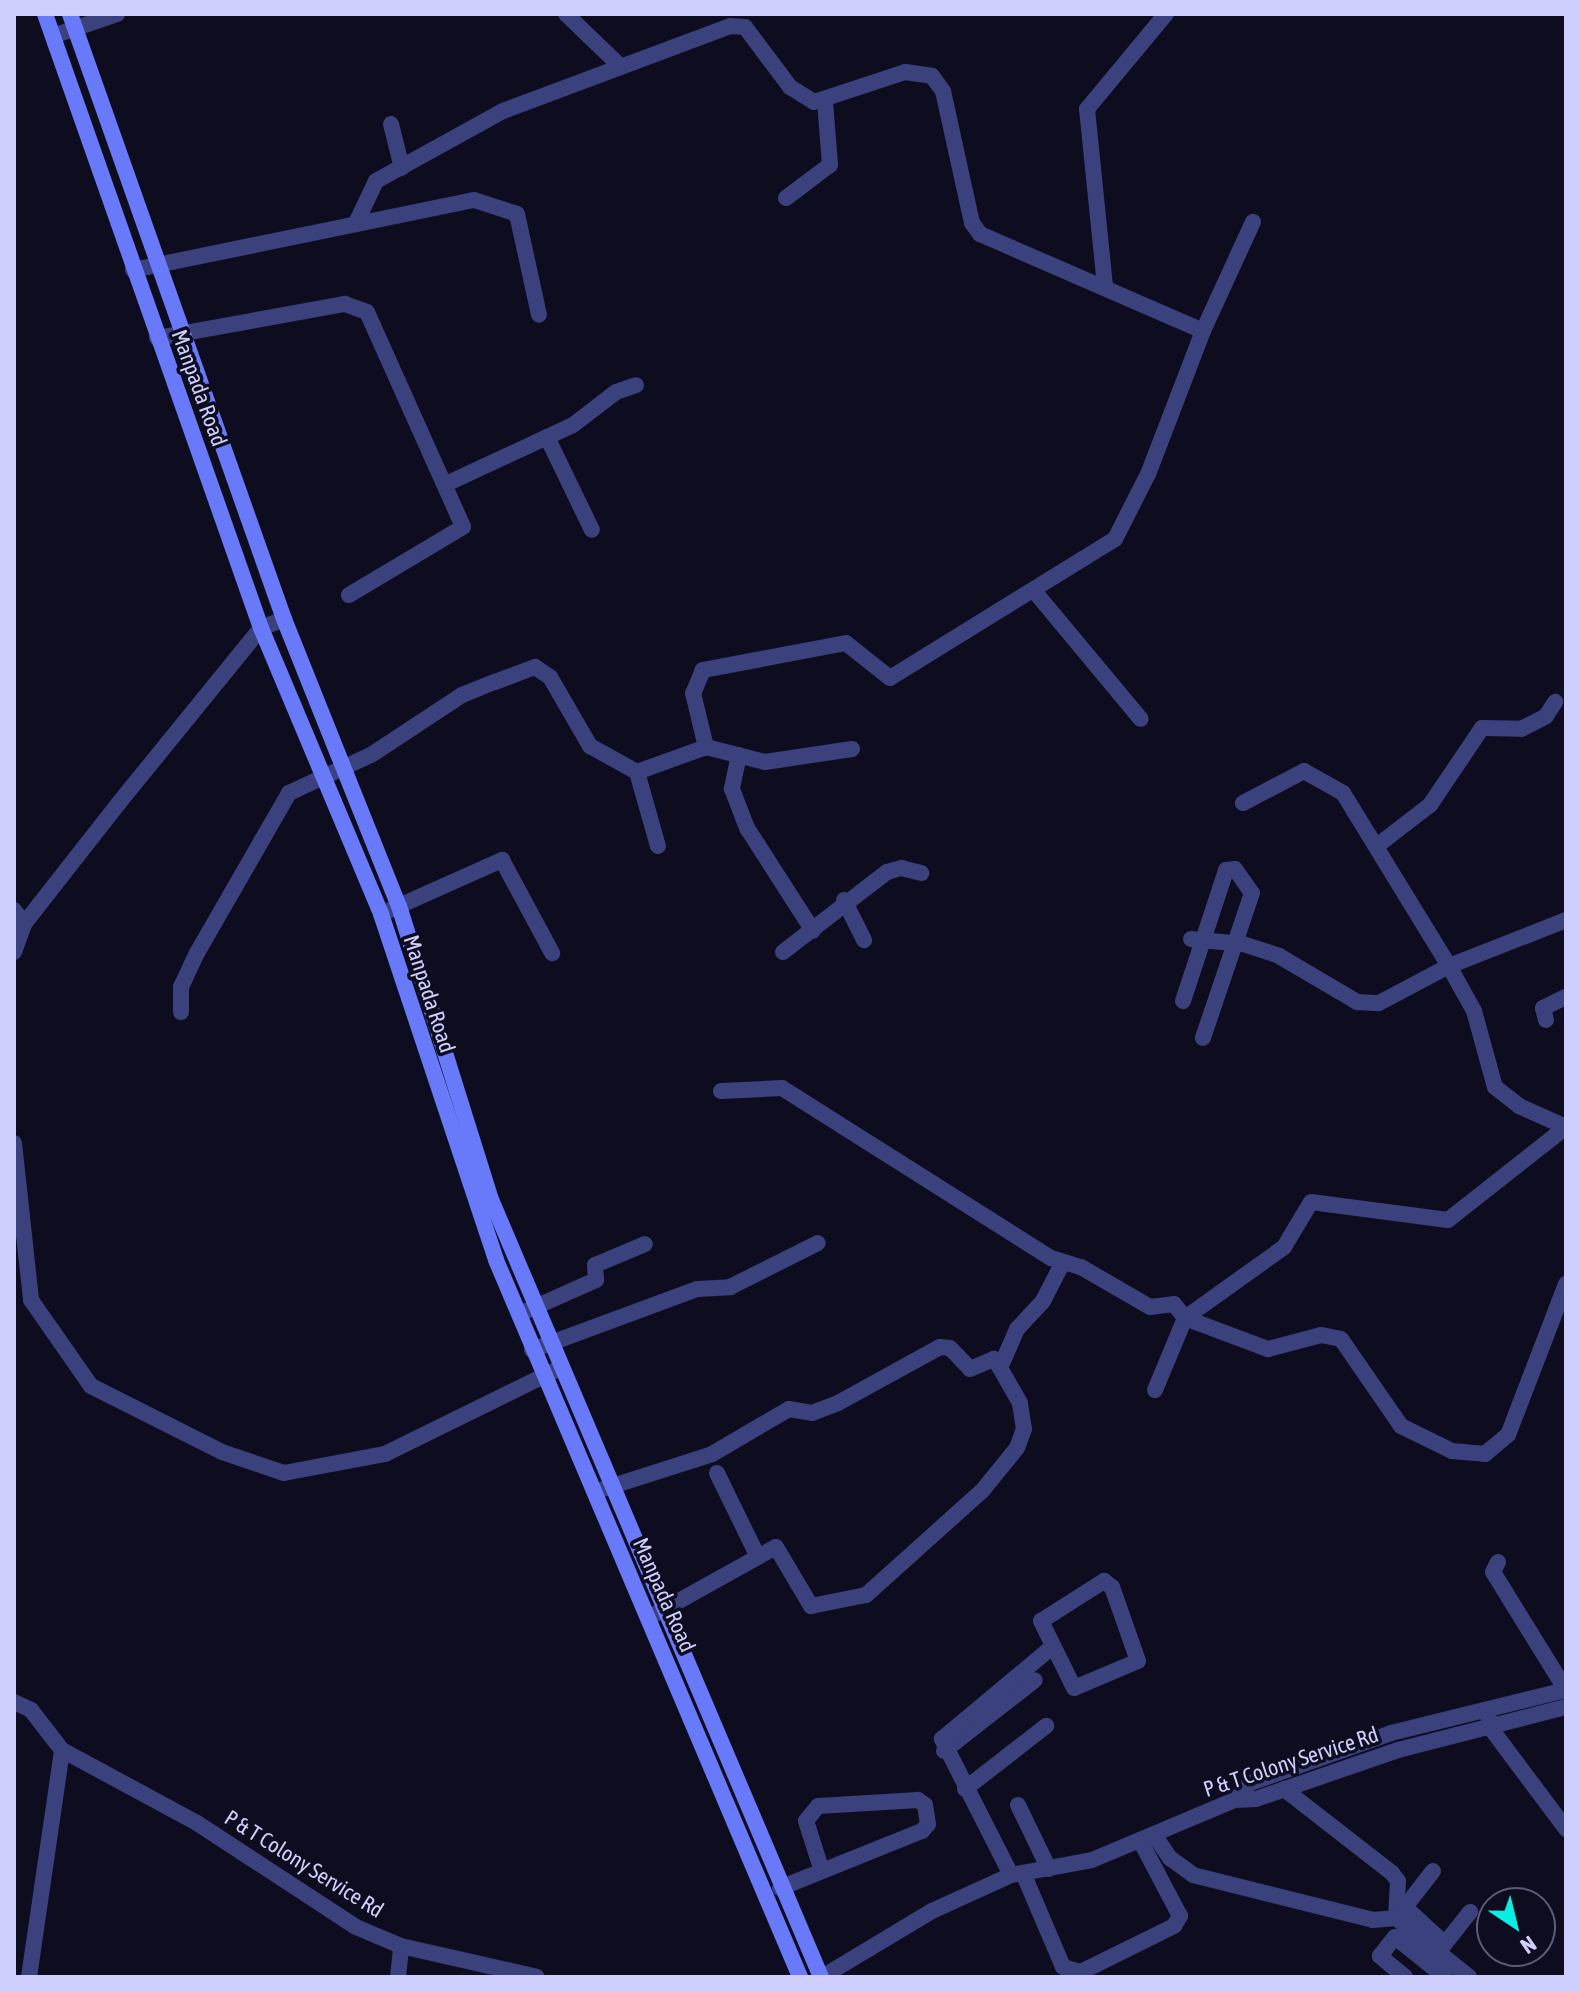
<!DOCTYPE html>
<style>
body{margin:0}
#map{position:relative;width:1580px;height:1991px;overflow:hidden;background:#0e0d20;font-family:"Asap Condensed",sans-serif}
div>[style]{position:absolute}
.minor>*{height:16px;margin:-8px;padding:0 8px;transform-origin:8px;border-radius:8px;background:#3a417d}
.tertiary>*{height:16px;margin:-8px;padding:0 8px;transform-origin:8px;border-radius:8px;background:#3a417d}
.secondary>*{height:16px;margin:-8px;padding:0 8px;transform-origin:8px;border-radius:8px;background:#687afa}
span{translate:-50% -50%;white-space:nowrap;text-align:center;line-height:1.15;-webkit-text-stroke:7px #0e0d20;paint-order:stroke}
.street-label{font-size:22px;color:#cecffd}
.frame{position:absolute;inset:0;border:16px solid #cecffd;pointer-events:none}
.north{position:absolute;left:1476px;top:1887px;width:80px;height:80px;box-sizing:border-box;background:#0e0d20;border:2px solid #5b5b78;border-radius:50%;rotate:145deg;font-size:22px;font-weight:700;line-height:32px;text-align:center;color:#cecffd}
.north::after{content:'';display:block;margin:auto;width:28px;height:36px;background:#09eee4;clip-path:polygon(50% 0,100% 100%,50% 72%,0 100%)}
</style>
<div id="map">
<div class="minor">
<div style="left:566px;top:14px;width:75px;rotate:43.9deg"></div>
<div style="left:53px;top:36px;width:68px;rotate:-19deg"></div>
<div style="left:391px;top:124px;width:45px;rotate:76deg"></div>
<div style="left:786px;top:198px;width:55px;rotate:-36.9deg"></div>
<div style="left:830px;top:165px;width:64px;rotate:-94.5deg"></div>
<div style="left:357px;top:221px;width:44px;rotate:-64.6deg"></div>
<div style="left:376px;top:181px;width:145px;rotate:-28.9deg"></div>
<div style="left:503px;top:111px;width:242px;rotate:-20.5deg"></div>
<div style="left:730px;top:26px;width:15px;rotate:4deg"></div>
<div style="left:745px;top:27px;width:75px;rotate:53.1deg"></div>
<div style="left:790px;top:87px;width:28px;rotate:32deg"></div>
<div style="left:814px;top:102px;width:96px;rotate:-18.2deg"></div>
<div style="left:905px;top:72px;width:27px;rotate:8deg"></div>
<div style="left:932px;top:76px;width:19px;rotate:54deg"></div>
<div style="left:943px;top:91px;width:135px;rotate:77.6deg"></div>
<div style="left:972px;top:223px;width:14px;rotate:54deg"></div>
<div style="left:980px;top:234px;width:243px;rotate:23.5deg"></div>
<div style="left:1203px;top:331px;width:153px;rotate:111deg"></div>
<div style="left:1148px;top:474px;width:73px;rotate:116.9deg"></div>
<div style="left:1115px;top:539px;width:264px;rotate:148.3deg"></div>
<div style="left:890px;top:678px;width:56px;rotate:-141.5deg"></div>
<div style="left:846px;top:643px;width:146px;rotate:169.3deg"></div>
<div style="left:703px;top:670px;width:25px;rotate:113deg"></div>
<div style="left:693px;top:693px;width:56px;rotate:76.5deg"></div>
<div style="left:133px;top:270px;width:348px;rotate:-11.6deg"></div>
<div style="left:474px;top:200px;width:45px;rotate:18deg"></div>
<div style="left:517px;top:214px;width:103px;rotate:77.7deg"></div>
<div style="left:1105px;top:286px;width:178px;rotate:-95.8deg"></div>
<div style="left:1087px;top:109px;width:124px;rotate:-50.3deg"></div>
<div style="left:1203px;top:331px;width:120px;rotate:-65.4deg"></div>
<div style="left:157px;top:338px;width:191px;rotate:-10.3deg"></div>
<div style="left:345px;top:304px;width:23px;rotate:20deg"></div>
<div style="left:367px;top:312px;width:235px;rotate:65.9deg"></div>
<div style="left:463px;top:527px;width:133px;rotate:149.2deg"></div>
<div style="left:547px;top:437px;width:103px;rotate:64.2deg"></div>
<div style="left:446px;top:484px;width:140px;rotate:-24.9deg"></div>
<div style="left:573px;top:425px;width:54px;rotate:-37.5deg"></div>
<div style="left:616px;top:392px;width:21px;rotate:-19deg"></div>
<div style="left:1035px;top:592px;width:165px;rotate:50.2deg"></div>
<div style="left:739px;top:755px;width:35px;rotate:102deg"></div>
<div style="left:732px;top:789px;width:42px;rotate:69deg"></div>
<div style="left:747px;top:828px;width:122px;rotate:57.3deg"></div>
<div style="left:637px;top:772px;width:77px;rotate:74.2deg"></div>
<div style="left:1378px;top:845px;width:66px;rotate:-37.6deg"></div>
<div style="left:1430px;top:805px;width:93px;rotate:-56deg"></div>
<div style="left:1482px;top:728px;width:39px;rotate:1deg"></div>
<div style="left:1521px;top:729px;width:28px;rotate:-27deg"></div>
<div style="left:1546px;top:716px;width:17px;rotate:-57deg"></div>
<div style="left:844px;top:900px;width:45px;rotate:63.4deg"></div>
<div style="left:14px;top:910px;width:17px;rotate:54deg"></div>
<div style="left:381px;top:914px;width:133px;rotate:-24.1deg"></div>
<div style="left:502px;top:860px;width:106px;rotate:61.7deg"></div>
<div style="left:1566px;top:920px;width:126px;rotate:158.5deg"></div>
<div style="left:1449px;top:966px;width:51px;rotate:60.9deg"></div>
<div style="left:1474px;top:1011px;width:79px;rotate:74.6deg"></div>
<div style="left:1495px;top:1087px;width:31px;rotate:38deg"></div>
<div style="left:1519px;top:1106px;width:51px;rotate:24.1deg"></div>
<div style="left:1191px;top:939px;width:52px;rotate:5.5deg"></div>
<div style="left:1243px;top:944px;width:38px;rotate:18deg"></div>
<div style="left:1279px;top:956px;width:91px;rotate:30.5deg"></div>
<div style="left:1357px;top:1002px;width:22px;rotate:3deg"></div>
<div style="left:1379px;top:1003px;width:79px;rotate:-27.9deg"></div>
<div style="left:1449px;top:966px;width:203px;rotate:-121.5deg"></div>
<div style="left:1343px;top:793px;width:45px;rotate:-150.6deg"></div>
<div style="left:1304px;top:771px;width:69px;rotate:152.3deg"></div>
<div style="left:14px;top:952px;width:30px;rotate:-70deg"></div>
<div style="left:24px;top:924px;width:152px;rotate:-51.9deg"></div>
<div style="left:118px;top:804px;width:227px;rotate:-50.9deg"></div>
<div style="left:261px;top:628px;width:25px;rotate:-21deg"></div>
<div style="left:783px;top:952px;width:131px;rotate:-37.6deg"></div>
<div style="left:887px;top:872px;width:15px;rotate:-16deg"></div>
<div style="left:901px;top:868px;width:21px;rotate:14deg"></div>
<div style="left:1183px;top:1001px;width:138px;rotate:-71.8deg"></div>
<div style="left:1226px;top:870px;width:9px;rotate:-6deg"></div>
<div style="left:1235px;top:869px;width:29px;rotate:55deg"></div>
<div style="left:1252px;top:893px;width:153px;rotate:108.7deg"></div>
<div style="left:181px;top:1012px;width:25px;rotate:-90deg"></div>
<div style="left:181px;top:987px;width:38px;rotate:-65deg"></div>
<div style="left:197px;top:953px;width:185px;rotate:-60.1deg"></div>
<div style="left:289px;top:793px;width:90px;rotate:-24.9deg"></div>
<div style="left:371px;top:755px;width:109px;rotate:-33.4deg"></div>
<div style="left:462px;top:695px;width:35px;rotate:-22deg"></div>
<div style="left:495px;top:682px;width:43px;rotate:-20.6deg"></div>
<div style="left:535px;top:667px;width:18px;rotate:34deg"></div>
<div style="left:550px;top:677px;width:80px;rotate:59.9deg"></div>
<div style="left:590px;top:746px;width:54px;rotate:29deg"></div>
<div style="left:637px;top:772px;width:73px;rotate:-19.9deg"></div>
<div style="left:706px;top:747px;width:61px;rotate:14.3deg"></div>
<div style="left:765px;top:762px;width:88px;rotate:-8.5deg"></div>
<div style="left:1546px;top:1020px;width:12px;rotate:-104deg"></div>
<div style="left:1543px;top:1008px;width:25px;rotate:-26deg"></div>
<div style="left:721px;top:1091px;width:61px;rotate:-2.8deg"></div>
<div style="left:782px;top:1088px;width:318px;rotate:32.3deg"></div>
<div style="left:1051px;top:1258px;width:31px;rotate:17deg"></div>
<div style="left:1081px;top:1267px;width:80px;rotate:30.1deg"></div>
<div style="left:1150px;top:1307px;width:24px;rotate:-7deg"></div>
<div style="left:1174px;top:1304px;width:18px;rotate:52deg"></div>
<div style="left:1185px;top:1318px;width:78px;rotate:112.6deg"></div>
<div style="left:14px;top:1143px;width:158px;rotate:83.8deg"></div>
<div style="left:31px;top:1300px;width:105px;rotate:55.1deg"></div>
<div style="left:91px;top:1386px;width:147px;rotate:26.7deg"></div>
<div style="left:222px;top:1452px;width:65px;rotate:18.7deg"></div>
<div style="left:284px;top:1473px;width:103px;rotate:-10.7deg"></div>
<div style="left:385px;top:1454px;width:193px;rotate:-26.2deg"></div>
<div style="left:524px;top:1312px;width:79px;rotate:-24deg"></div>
<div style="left:596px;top:1280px;width:15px;rotate:-94deg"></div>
<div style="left:595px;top:1265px;width:54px;rotate:-22.8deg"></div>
<div style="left:1185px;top:1318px;width:89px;rotate:20.5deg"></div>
<div style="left:1268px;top:1349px;width:55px;rotate:-14.8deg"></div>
<div style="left:1321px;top:1335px;width:20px;rotate:11deg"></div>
<div style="left:1341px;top:1339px;width:106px;rotate:55.4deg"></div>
<div style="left:1401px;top:1426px;width:57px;rotate:26.1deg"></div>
<div style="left:1452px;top:1451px;width:33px;rotate:5deg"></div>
<div style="left:1485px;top:1454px;width:30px;rotate:-40deg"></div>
<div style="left:1508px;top:1435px;width:162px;rotate:-69deg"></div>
<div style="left:1185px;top:1318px;width:122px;rotate:-35.6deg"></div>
<div style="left:1284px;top:1247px;width:52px;rotate:-59deg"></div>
<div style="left:1311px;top:1202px;width:138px;rotate:7.5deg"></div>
<div style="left:1448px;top:1220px;width:150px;rotate:-38.2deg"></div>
<div style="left:532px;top:1350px;width:176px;rotate:-20.3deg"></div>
<div style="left:697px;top:1289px;width:33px;rotate:-3deg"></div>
<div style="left:730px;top:1287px;width:98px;rotate:-26.6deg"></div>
<div style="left:717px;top:1473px;width:93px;rotate:64deg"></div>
<div style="left:597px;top:1491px;width:121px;rotate:-17.8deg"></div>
<div style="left:712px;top:1454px;width:89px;rotate:-30.3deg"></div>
<div style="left:789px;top:1409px;width:23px;rotate:10deg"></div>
<div style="left:812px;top:1413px;width:28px;rotate:-21deg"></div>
<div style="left:838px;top:1403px;width:116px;rotate:-28.8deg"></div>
<div style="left:940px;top:1347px;width:10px;rotate:6deg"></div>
<div style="left:950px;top:1348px;width:29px;rotate:46deg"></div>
<div style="left:970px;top:1369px;width:26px;rotate:-23deg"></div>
<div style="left:994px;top:1359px;width:11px;rotate:56deg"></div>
<div style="left:1498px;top:1562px;width:11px;rotate:117deg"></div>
<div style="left:1493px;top:1572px;width:139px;rotate:58.3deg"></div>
<div style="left:1104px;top:1581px;width:10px;rotate:37deg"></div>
<div style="left:1112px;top:1587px;width:78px;rotate:70.6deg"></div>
<div style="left:1138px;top:1661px;width:69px;rotate:157.1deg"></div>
<div style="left:1074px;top:1688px;width:75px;rotate:-116.2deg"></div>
<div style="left:1041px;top:1621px;width:75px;rotate:-32.4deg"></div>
<div style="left:650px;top:1617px;width:144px;rotate:-29.1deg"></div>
<div style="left:776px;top:1547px;width:69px;rotate:59.3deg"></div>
<div style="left:811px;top:1606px;width:56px;rotate:-11.3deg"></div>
<div style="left:866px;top:1595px;width:156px;rotate:-41.9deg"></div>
<div style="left:982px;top:1491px;width:55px;rotate:-50.9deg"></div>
<div style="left:1017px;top:1448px;width:20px;rotate:-70deg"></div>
<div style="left:1024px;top:1429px;width:26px;rotate:-99deg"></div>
<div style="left:1020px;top:1403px;width:40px;rotate:-119.7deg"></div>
<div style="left:1000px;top:1368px;width:43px;rotate:-66.4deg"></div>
<div style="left:1017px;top:1329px;width:38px;rotate:-47deg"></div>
<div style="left:1043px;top:1301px;width:42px;rotate:-62.8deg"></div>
<div style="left:1487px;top:1712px;width:19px;rotate:74deg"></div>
<div style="left:1492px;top:1730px;width:124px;rotate:53.2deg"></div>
<div style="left:944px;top:1751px;width:115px;rotate:-38deg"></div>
<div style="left:965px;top:1789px;width:103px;rotate:-37.9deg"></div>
<div style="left:1284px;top:1789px;width:137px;rotate:37.9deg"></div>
<div style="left:1392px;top:1873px;width:10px;rotate:53deg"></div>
<div style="left:1398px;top:1881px;width:37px;rotate:93deg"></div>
<div style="left:1396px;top:1918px;width:94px;rotate:38.9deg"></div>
<div style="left:1018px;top:1805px;width:71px;rotate:64.2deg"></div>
<div style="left:1155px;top:1836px;width:27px;rotate:56deg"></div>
<div style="left:1170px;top:1858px;width:29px;rotate:36deg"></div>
<div style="left:1193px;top:1875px;width:186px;rotate:14deg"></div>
<div style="left:1373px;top:1920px;width:23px;rotate:-5deg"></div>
<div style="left:1433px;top:1871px;width:46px;rotate:127.9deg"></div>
<div style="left:1405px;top:1907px;width:54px;rotate:42.8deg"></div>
<div style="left:1023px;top:1873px;width:102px;rotate:66.9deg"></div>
<div style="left:1063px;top:1967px;width:19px;rotate:16deg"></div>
<div style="left:1081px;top:1972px;width:104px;rotate:-26.3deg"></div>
<div style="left:1174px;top:1926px;width:12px;rotate:-59deg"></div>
<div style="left:1180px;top:1916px;width:84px;rotate:-117.8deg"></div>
<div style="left:1011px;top:1875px;width:153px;rotate:-116.9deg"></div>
<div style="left:942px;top:1739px;width:143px;rotate:-39.9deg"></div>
<div style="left:780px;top:1888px;width:153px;rotate:-21.9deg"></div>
<div style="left:922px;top:1831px;width:9px;rotate:-49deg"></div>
<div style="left:928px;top:1824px;width:19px;rotate:-99deg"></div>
<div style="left:925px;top:1805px;width:9px;rotate:-144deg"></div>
<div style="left:918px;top:1800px;width:100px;rotate:176.6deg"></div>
<div style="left:818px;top:1806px;width:19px;rotate:129deg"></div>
<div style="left:806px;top:1821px;width:52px;rotate:72.3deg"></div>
<div style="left:1439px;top:1951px;width:50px;rotate:-51.5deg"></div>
<div style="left:398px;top:1977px;width:31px;rotate:-84deg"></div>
<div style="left:1405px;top:1977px;width:33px;rotate:-140deg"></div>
<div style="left:1380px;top:1956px;width:24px;rotate:-52deg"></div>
<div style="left:1395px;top:1937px;width:64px;rotate:38.7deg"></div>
</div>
<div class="tertiary">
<div style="left:14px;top:1702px;width:19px;rotate:25deg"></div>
<div style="left:31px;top:1710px;width:51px;rotate:52.2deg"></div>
<div style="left:62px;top:1750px;width:153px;rotate:28.4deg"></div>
<div style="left:197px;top:1823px;width:190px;rotate:33.2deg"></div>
<div style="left:356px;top:1927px;width:49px;rotate:22.9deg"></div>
<div style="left:401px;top:1946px;width:139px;rotate:12.8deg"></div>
<div style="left:1235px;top:1800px;width:23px;rotate:-49deg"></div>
<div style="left:1250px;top:1783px;width:150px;rotate:-19.5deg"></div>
<div style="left:1391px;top:1733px;width:180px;rotate:-13.8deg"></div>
<div style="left:29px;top:1977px;width:229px;rotate:-81.7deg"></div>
<div style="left:822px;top:1977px;width:128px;rotate:-31deg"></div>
<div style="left:932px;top:1911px;width:87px;rotate:-24.5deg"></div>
<div style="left:1011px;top:1875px;width:82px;rotate:-10.5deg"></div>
<div style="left:1092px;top:1860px;width:155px;rotate:-22.8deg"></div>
<div style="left:1235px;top:1800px;width:21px;rotate:-3deg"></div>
<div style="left:1256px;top:1799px;width:150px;rotate:-19deg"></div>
<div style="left:1398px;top:1750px;width:173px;rotate:-14.4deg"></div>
</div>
<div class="secondary">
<div style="left:45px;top:14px;width:651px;rotate:70.62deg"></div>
<div style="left:261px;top:628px;width:310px;rotate:67.2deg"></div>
<div style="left:381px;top:914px;width:365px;rotate:71.6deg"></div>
<div style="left:496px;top:1260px;width:779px;rotate:67.02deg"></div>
<div style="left:70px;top:14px;width:642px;rotate:70.52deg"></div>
<div style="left:284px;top:619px;width:309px;rotate:68.2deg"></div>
<div style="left:399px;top:906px;width:305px;rotate:72.6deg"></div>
<div style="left:490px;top:1197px;width:847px;rotate:67.01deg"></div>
</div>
<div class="street-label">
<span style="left:199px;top:388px;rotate:70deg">Manpada Road</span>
<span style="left:429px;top:994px;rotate:72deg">Manpada Road</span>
<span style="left:664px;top:1595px;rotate:66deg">Manpada Road</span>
<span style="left:1291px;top:1762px;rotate:-18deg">P &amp; T Colony Service Rd</span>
<span style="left:304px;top:1864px;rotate:32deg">P &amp; T Colony Service Rd</span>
</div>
<div class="frame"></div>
<div class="north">N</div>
</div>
